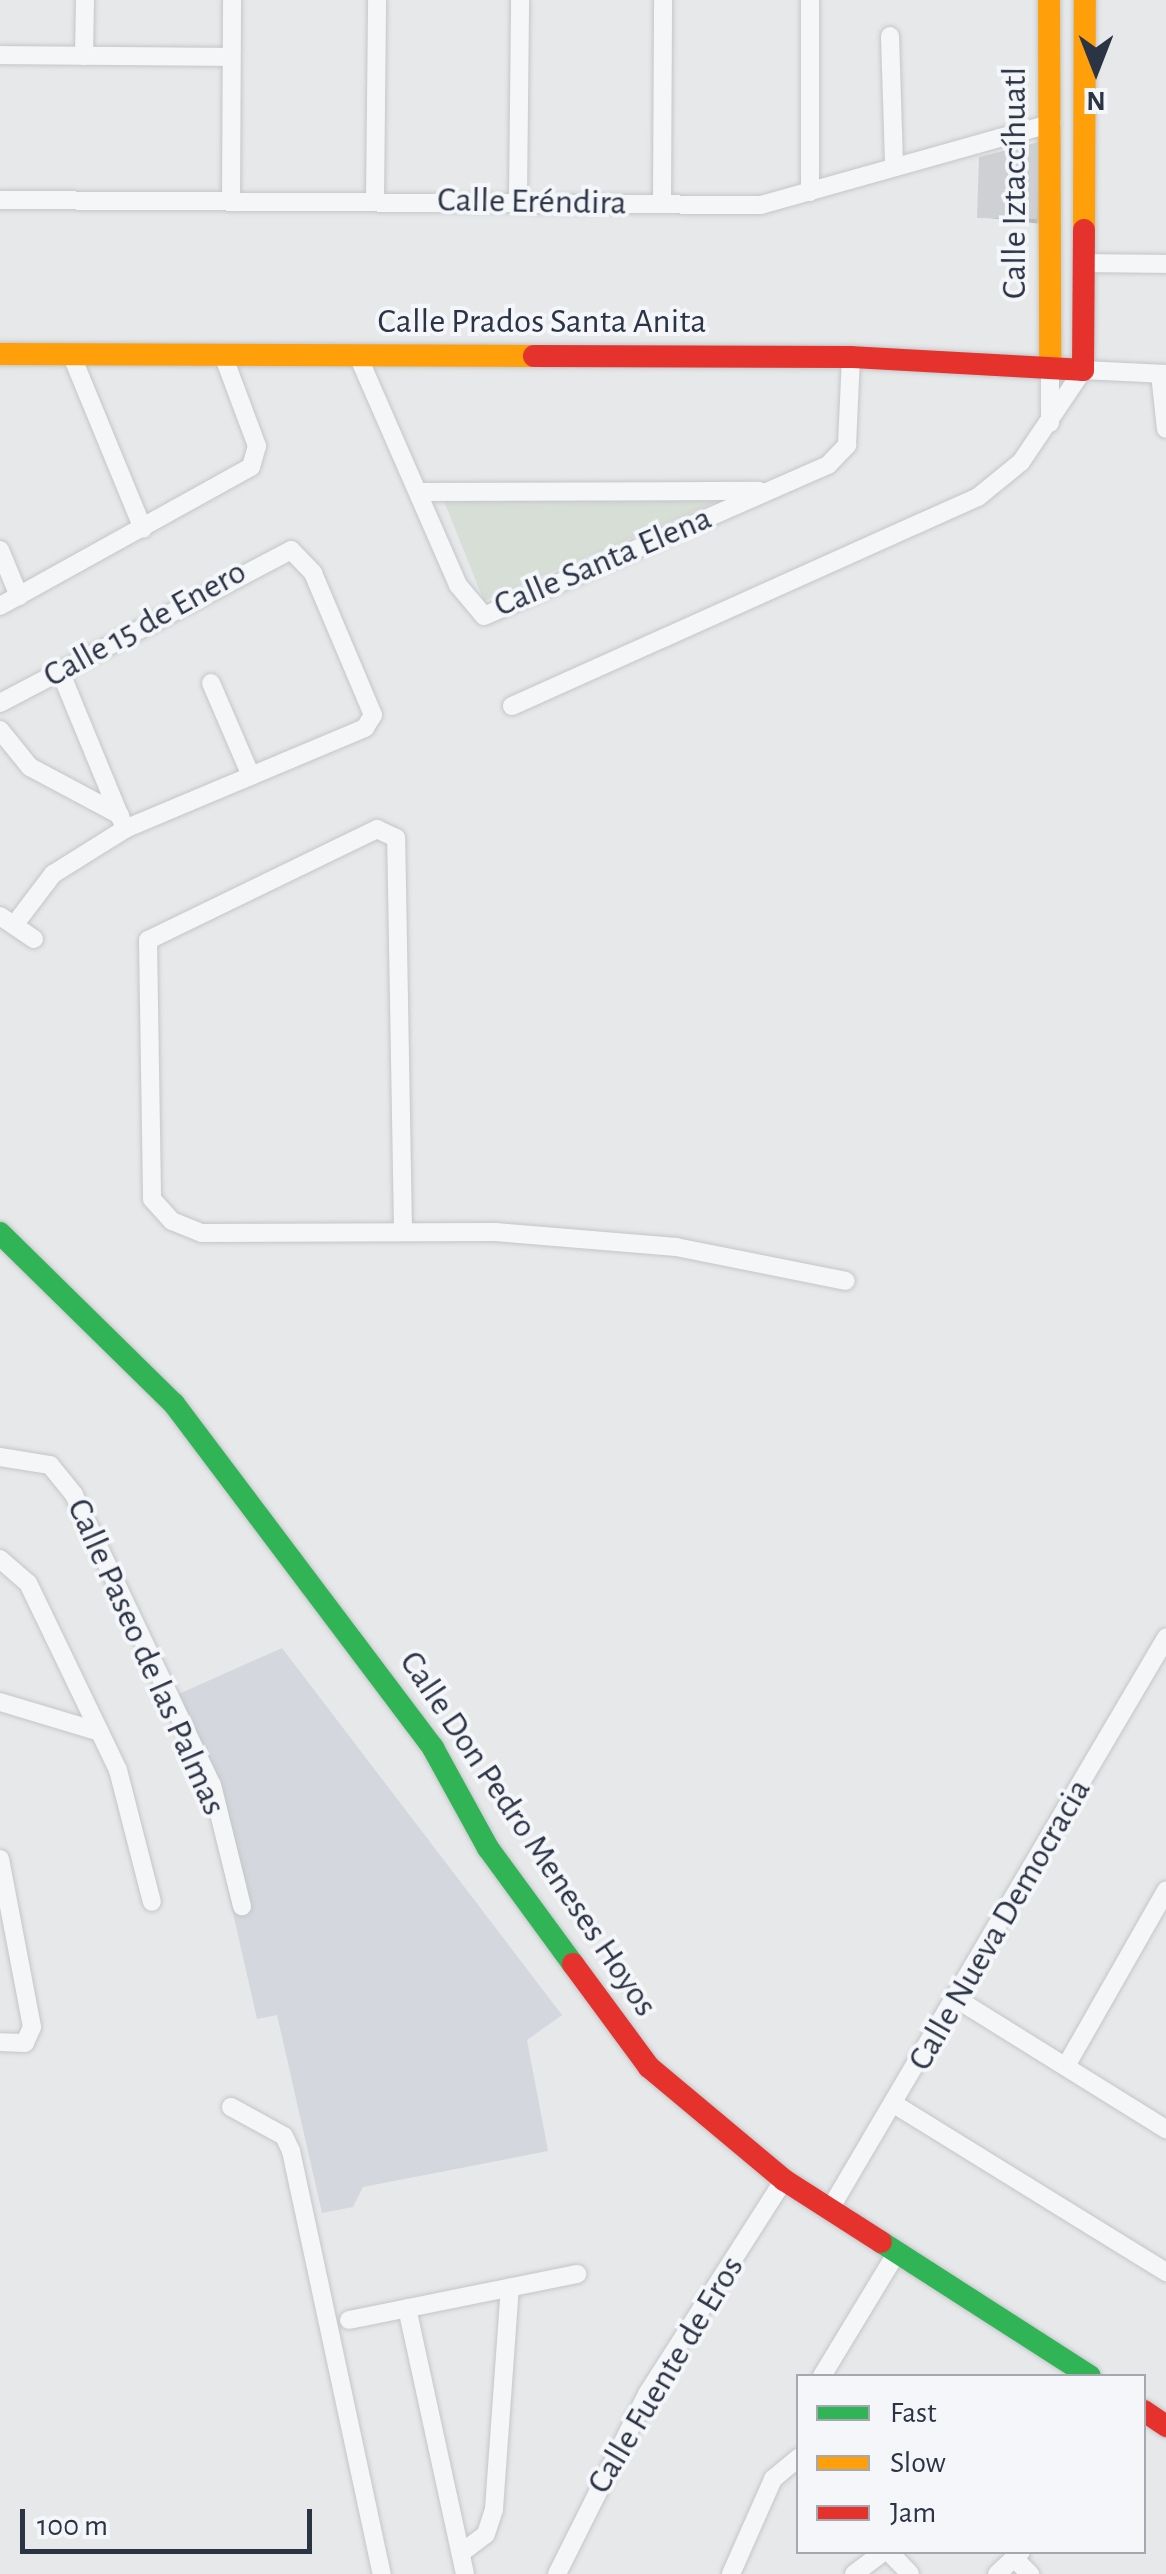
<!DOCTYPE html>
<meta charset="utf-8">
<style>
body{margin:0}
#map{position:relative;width:1166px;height:2574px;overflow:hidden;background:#e6e8ea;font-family:"Alegreya Sans",sans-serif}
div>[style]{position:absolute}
.built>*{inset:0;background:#d4d7dd}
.green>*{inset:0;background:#d6ded6}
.shadow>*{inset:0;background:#0003}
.building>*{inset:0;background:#ced0d3}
.roads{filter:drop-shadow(0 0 2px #c4c6c8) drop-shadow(0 0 2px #c4c6c8)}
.street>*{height:18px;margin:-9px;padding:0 9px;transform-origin:9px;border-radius:9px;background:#f5f6f7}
.fast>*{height:22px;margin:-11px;padding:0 11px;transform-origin:11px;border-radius:11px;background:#30b455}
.slow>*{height:22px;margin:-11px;padding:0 11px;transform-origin:11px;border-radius:11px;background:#ff9f0a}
.jam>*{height:22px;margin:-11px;padding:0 11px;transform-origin:11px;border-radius:11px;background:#e5322d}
span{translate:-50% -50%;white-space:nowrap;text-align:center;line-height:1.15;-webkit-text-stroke:8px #f4f6f9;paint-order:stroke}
.street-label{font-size:35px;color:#2b3445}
.legend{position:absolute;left:796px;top:2374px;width:350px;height:180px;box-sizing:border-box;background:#f4f6f9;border:2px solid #a4a8b1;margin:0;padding:12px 18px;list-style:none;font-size:30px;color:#2b3445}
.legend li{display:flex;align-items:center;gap:20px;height:50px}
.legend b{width:50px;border:2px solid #a4a8b1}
.north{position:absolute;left:1046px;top:20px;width:100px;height:100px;-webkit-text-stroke:8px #f4f6f9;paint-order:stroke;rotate:180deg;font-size:28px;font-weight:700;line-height:40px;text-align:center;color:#2b3445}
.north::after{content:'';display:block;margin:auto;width:35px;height:45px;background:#2b3445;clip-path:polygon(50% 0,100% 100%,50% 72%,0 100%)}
.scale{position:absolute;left:20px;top:2509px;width:292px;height:45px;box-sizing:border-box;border:5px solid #2b3445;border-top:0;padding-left:12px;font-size:30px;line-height:35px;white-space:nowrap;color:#2b3445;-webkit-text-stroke:8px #f4f6f9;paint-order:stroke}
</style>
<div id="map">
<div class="built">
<div style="clip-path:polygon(282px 1648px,562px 2015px,527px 2040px,548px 2151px,363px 2187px,353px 2207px,322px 2213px,277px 2015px,257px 2019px,204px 1785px,163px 1701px)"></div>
</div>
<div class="green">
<div style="clip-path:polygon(444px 501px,718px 501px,484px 601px)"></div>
</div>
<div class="shadow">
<div style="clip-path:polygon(1038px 145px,1050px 225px,980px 217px)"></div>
</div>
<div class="building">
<div style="clip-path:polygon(1039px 142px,1037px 219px,977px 218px,979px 157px)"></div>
</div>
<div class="roads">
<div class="street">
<div style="left:810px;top:0;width:192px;rotate:90deg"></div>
<div style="left:890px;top:36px;width:126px;rotate:88.2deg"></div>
<div style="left:0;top:55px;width:231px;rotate:0.5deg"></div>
<div style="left:84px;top:56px;width:56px;rotate:-89deg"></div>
<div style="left:0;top:200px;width:761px;rotate:0.38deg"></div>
<div style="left:761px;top:205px;width:302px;rotate:-15.7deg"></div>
<div style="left:375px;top:200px;width:200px;rotate:-89.4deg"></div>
<div style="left:518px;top:200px;width:200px;rotate:-89.4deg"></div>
<div style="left:231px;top:202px;width:202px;rotate:-89.7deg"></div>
<div style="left:662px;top:204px;width:204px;rotate:-89.7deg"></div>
<div style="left:1087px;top:263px;width:79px;rotate:0.7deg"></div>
<div style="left:71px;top:354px;width:189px;rotate:67.6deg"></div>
<div style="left:358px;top:356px;width:250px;rotate:66.4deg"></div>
<div style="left:458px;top:585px;width:40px;rotate:50deg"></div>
<div style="left:484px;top:616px;width:376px;rotate:-23.7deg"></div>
<div style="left:828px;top:465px;width:28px;rotate:-46deg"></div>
<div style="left:847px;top:445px;width:88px;rotate:-87.4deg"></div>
<div style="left:1050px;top:366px;width:57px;rotate:90deg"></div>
<div style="left:1160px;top:374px;width:55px;rotate:83.8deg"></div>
<div style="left:420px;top:492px;width:339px;rotate:-0.2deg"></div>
<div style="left:0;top:550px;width:50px;rotate:67.6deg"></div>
<div style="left:0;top:606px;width:287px;rotate:-29deg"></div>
<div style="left:251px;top:467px;width:22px;rotate:-74deg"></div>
<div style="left:257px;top:446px;width:97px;rotate:-110.5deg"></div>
<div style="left:60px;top:671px;width:171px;rotate:67.6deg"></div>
<div style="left:211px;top:683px;width:101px;rotate:66.7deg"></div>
<div style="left:0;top:703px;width:329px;rotate:-27.7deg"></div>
<div style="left:291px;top:550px;width:32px;rotate:46deg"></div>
<div style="left:313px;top:573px;width:154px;rotate:67.1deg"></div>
<div style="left:373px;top:715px;width:15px;rotate:122deg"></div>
<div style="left:365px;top:728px;width:260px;rotate:157.2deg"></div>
<div style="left:125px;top:829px;width:85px;rotate:148deg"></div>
<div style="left:53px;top:874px;width:63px;rotate:127.2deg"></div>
<div style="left:512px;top:706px;width:511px;rotate:-24.16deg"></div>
<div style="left:978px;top:497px;width:55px;rotate:-39.1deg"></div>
<div style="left:1021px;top:462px;width:111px;rotate:-56deg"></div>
<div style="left:1083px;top:370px;width:83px;rotate:2.8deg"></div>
<div style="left:0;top:730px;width:48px;rotate:51deg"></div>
<div style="left:30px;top:767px;width:102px;rotate:28.1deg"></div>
<div style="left:0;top:916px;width:41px;rotate:34.1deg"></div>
<div style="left:403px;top:1230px;width:392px;rotate:-91deg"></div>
<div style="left:396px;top:838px;width:21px;rotate:-155deg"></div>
<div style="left:377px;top:829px;width:254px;rotate:154.1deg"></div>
<div style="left:148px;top:940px;width:259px;rotate:89.1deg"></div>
<div style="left:152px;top:1199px;width:30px;rotate:48deg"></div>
<div style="left:172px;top:1221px;width:32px;rotate:22deg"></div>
<div style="left:202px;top:1233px;width:293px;rotate:-0.2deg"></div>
<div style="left:495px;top:1232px;width:182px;rotate:4.7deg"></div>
<div style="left:676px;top:1247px;width:173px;rotate:11.3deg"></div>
<div style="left:0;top:1457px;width:51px;rotate:9.1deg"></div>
<div style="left:50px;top:1465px;width:38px;rotate:51deg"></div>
<div style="left:74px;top:1495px;width:321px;rotate:64.6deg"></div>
<div style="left:212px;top:1785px;width:125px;rotate:76.1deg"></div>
<div style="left:0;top:1559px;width:37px;rotate:41deg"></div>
<div style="left:28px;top:1583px;width:208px;rotate:64.3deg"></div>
<div style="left:118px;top:1770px;width:136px;rotate:75.6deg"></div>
<div style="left:0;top:1702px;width:104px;rotate:16.7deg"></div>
<div style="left:0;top:1859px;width:171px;rotate:79.2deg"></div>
<div style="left:32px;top:2027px;width:17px;rotate:114deg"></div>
<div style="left:25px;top:2043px;width:25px;rotate:-178deg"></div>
<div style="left:960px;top:2001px;width:243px;rotate:31.9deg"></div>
<div style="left:1066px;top:2066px;width:202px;rotate:-60.3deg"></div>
<div style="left:894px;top:2104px;width:320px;rotate:31.7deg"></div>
<div style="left:231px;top:2107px;width:60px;rotate:28.7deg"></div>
<div style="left:284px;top:2136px;width:17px;rotate:65deg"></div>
<div style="left:291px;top:2151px;width:433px;rotate:77.9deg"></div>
<div style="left:830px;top:2209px;width:663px;rotate:-59.53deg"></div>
<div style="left:407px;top:2308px;width:272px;rotate:77.7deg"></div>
<div style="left:349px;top:2320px;width:233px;rotate:-11.4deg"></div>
<div style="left:822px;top:2376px;width:145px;rotate:-58.8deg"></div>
<div style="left:889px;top:2552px;width:30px;rotate:46deg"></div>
<div style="left:461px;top:2553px;width:31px;rotate:-37deg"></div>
<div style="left:486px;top:2534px;width:26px;rotate:-72deg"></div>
<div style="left:494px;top:2509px;width:222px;rotate:-85.9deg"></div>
<div style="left:1014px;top:2558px;width:23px;rotate:45deg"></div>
<div style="left:557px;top:2574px;width:201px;rotate:-63.4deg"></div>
<div style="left:647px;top:2394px;width:254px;rotate:-57.4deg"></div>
<div style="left:731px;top:2574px;width:104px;rotate:-66.1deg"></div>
<div style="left:773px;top:2479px;width:33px;rotate:-40deg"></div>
<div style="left:854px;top:2574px;width:36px;rotate:-37deg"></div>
<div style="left:997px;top:2574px;width:33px;rotate:-43deg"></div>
</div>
<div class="fast">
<div style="left:0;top:1233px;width:244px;rotate:44.5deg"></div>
<div style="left:174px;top:1404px;width:431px;rotate:53deg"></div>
<div style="left:433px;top:1748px;width:114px;rotate:61.2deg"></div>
<div style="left:488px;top:1848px;width:144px;rotate:53.8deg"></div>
<div style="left:881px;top:2242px;width:248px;rotate:32.7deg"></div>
</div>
<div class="slow">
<div style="left:1049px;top:0;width:366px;rotate:89.8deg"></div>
<div style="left:1084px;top:230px;width:230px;rotate:-89.8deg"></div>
<div style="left:0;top:354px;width:534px;rotate:0.21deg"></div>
</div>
<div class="jam">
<div style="left:534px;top:356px;width:317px;rotate:0.2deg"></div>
<div style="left:851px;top:357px;width:232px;rotate:3.2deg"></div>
<div style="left:1083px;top:370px;width:140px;rotate:-89.6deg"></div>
<div style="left:573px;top:1964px;width:128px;rotate:53.6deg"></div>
<div style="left:649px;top:2067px;width:176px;rotate:39.9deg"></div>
<div style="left:784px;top:2180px;width:115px;rotate:32.6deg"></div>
<div style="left:1144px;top:2411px;width:27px;rotate:34deg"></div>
</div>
</div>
<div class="street-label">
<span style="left:1015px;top:183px;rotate:-90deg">Calle Iztaccíhuatl</span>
<span style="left:532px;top:202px;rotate:1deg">Calle Eréndira</span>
<span style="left:542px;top:322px">Calle Prados Santa Anita</span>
<span style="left:603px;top:562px;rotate:-23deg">Calle Santa Elena</span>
<span style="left:145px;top:624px;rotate:-29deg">Calle 15 de Enero</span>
<span style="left:146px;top:1657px;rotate:66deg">Calle Paseo de las Palmas</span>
<span style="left:528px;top:1834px;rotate:56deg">Calle Don Pedro Meneses Hoyos</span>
<span style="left:1000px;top:1925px;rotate:-60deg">Calle Nueva Democracia</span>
<span style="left:666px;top:2375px;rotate:-59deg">Calle Fuente de Eros</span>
</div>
<ul class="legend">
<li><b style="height:12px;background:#30b455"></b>Fast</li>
<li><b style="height:12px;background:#ff9f0a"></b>Slow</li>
<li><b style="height:12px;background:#e5322d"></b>Jam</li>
</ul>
<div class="north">N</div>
<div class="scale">100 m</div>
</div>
